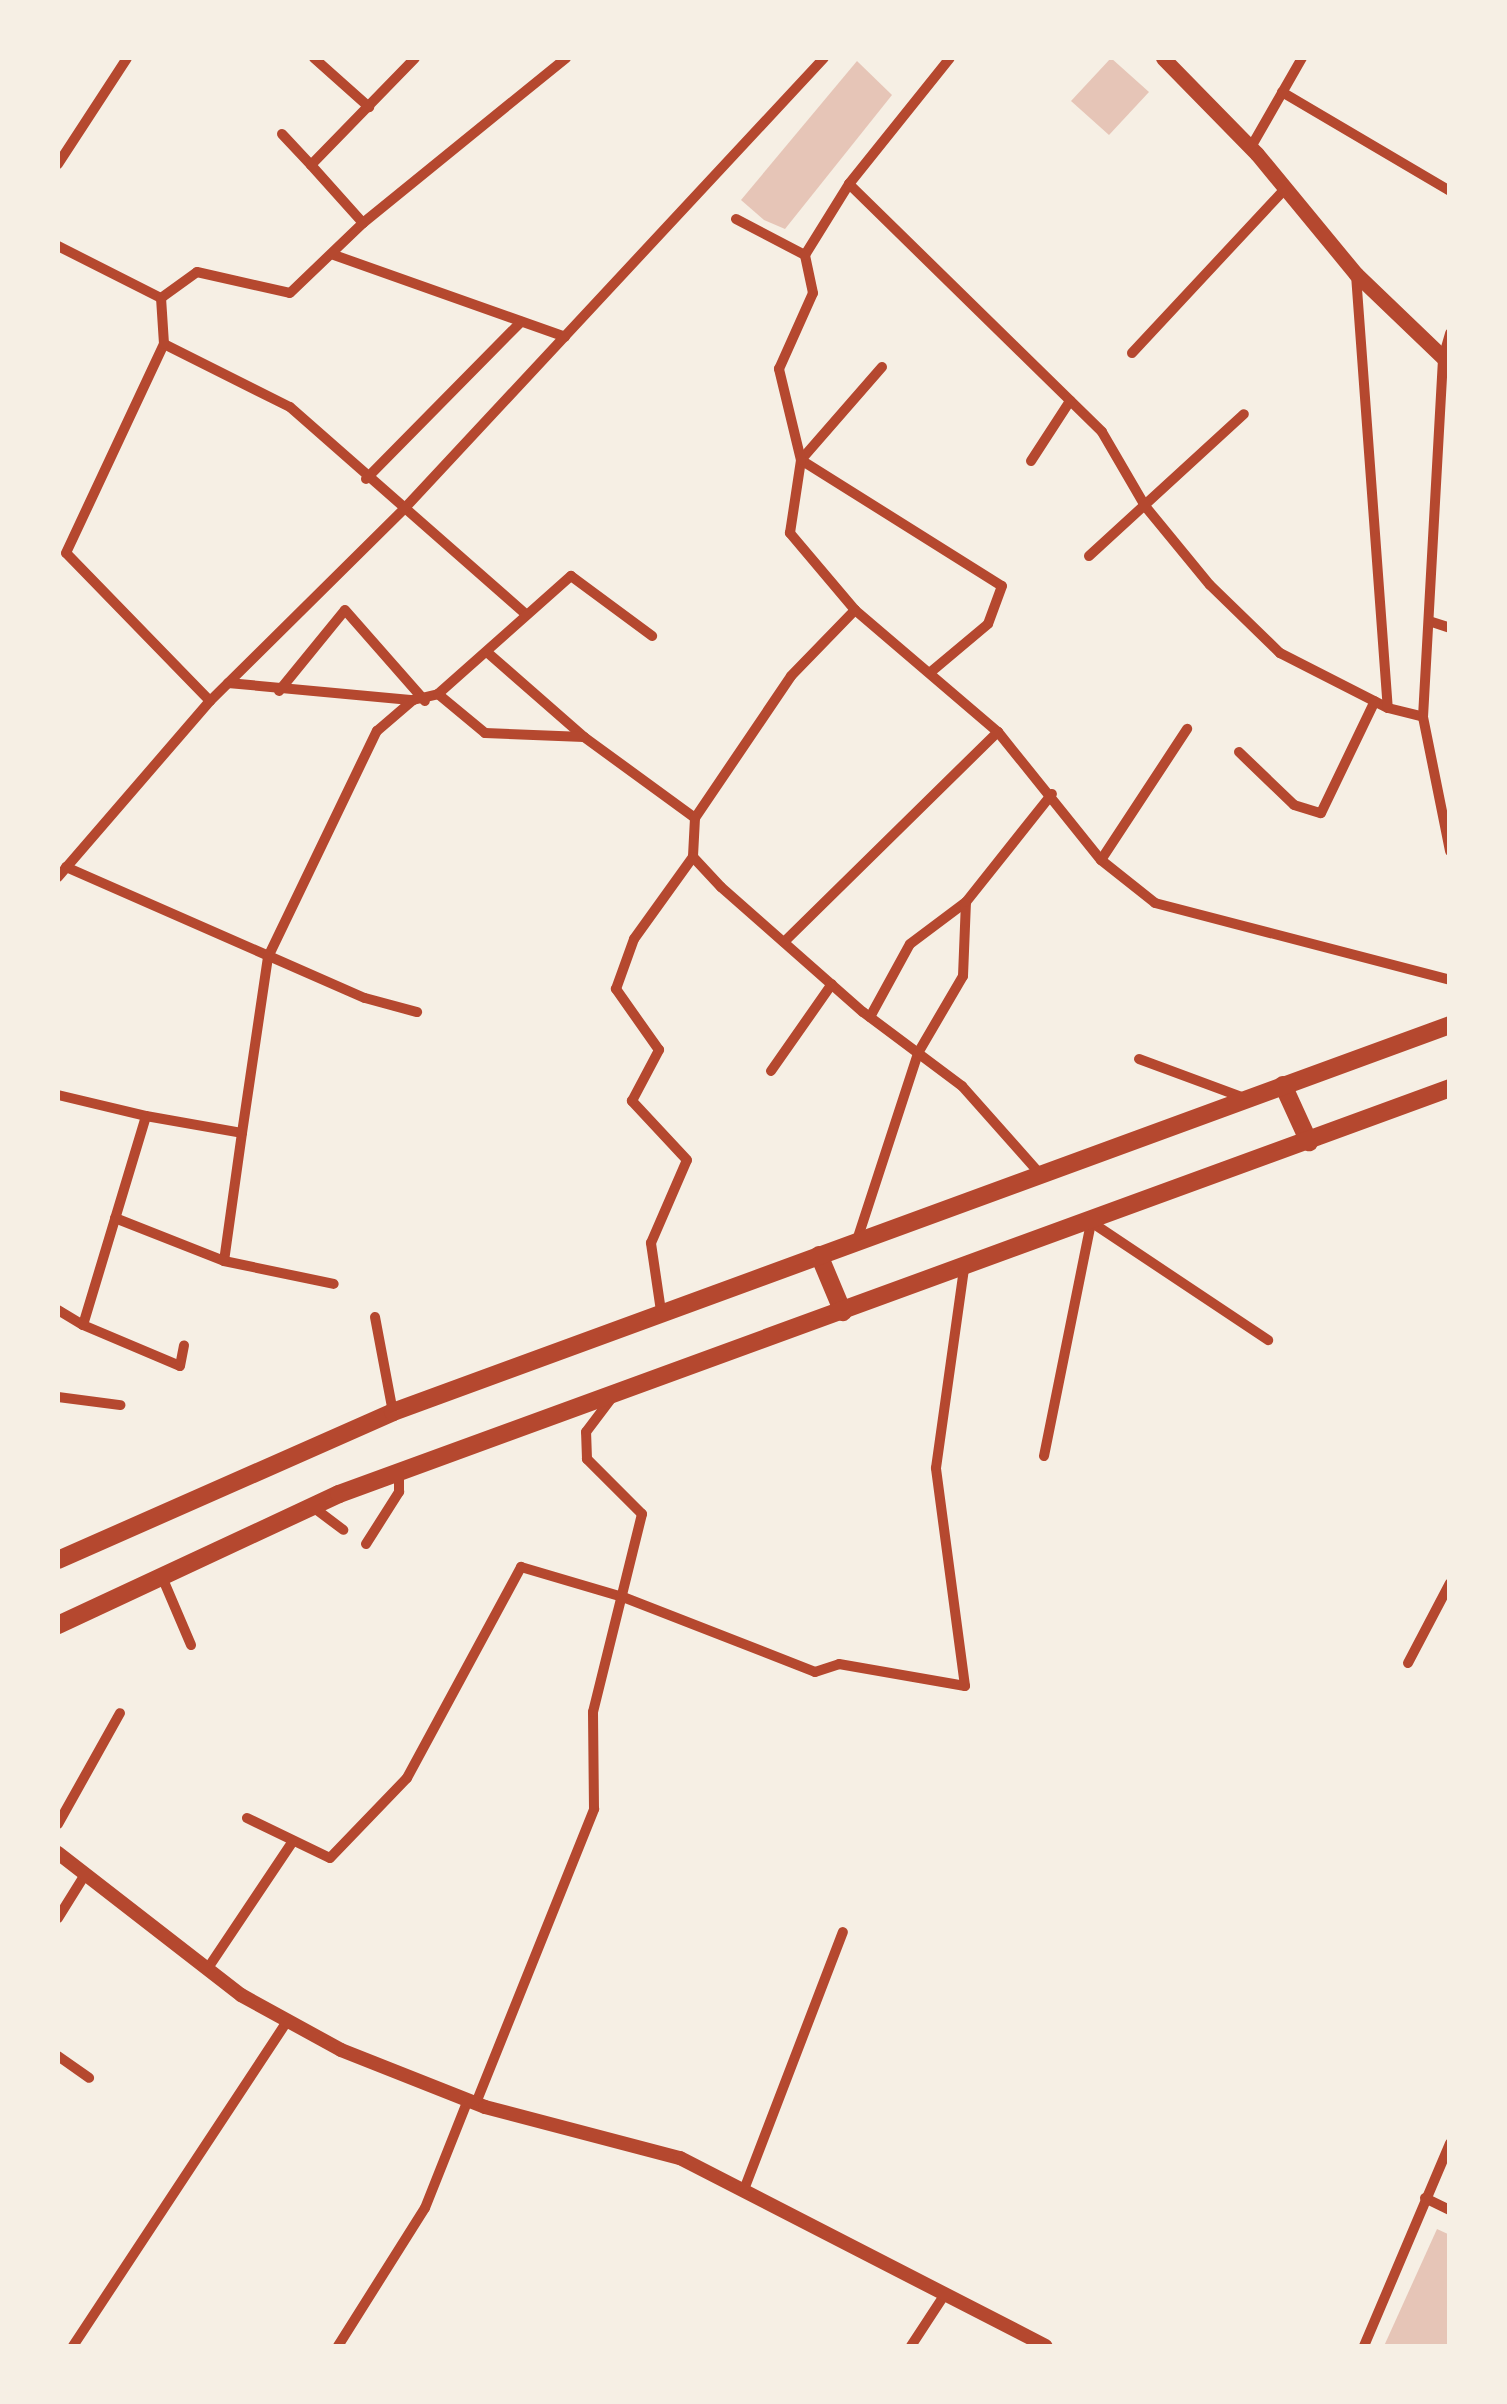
<!DOCTYPE html>
<style>
body{margin:0}
#map{position:relative;width:1507px;height:2404px;overflow:hidden;background:#f6efe4;font-family:Roboto,sans-serif}
div>[style]{position:absolute}
.building>*{inset:0;background:#e6c5b7}
.minor>*{height:10px;margin:-5px;padding:0 5px;transform-origin:5px;border-radius:5px;background:#b5482f}
.tertiary>*{height:14px;margin:-7px;padding:0 7px;transform-origin:7px;border-radius:7px;background:#b5482f}
.secondary>*{height:15px;margin:-7.5px;padding:0 7.5px;transform-origin:7.5px;border-radius:7.5px;background:#b5482f}
.primary>*{height:18px;margin:-9px;padding:0 9px;transform-origin:9px;border-radius:9px;background:#b5482f}
span{translate:-50% -50%;white-space:nowrap;text-align:center;line-height:1.15;-webkit-text-stroke:10px #f6efe4;paint-order:stroke}
.frame{position:absolute;inset:0;border:60px solid #f6efe4;pointer-events:none}
</style>
<div id="map">
<div class="building">
<div style="clip-path:polygon(1111px 58px,1149px 92px,1109px 135px,1071px 101px)"></div>
<div style="clip-path:polygon(857px 61px,892px 95px,785px 229px,764px 220px,741px 200px)"></div>
<div style="clip-path:polygon(1437px 2229px,1450px 2235px,1450px 2346px,1384px 2346px)"></div>
</div>
<div class="minor">
<div style="left:314px;top:58px;width:74px;rotate:41.7deg"></div>
<div style="left:1282px;top:92px;width:195px;rotate:30.5deg"></div>
<div style="left:282px;top:134px;width:42px;rotate:46.9deg"></div>
<div style="left:1251px;top:147px;width:103px;rotate:-60.2deg"></div>
<div style="left:58px;top:164px;width:126px;rotate:-56.9deg"></div>
<div style="left:849px;top:184px;width:354px;rotate:44.4deg"></div>
<div style="left:1102px;top:432px;width:86px;rotate:59.8deg"></div>
<div style="left:1145px;top:506px;width:102px;rotate:50.6deg"></div>
<div style="left:1210px;top:585px;width:98px;rotate:44.2deg"></div>
<div style="left:1280px;top:653px;width:121px;rotate:27deg"></div>
<div style="left:1388px;top:708px;width:36px;rotate:14deg"></div>
<div style="left:1423px;top:717px;width:137px;rotate:78.6deg"></div>
<div style="left:736px;top:219px;width:78px;rotate:27.6deg"></div>
<div style="left:363px;top:223px;width:78px;rotate:-131.9deg"></div>
<div style="left:311px;top:165px;width:149px;rotate:-45.8deg"></div>
<div style="left:58px;top:246px;width:115px;rotate:26.8deg"></div>
<div style="left:334px;top:255px;width:245px;rotate:19.5deg"></div>
<div style="left:1356px;top:275px;width:434px;rotate:85.8deg"></div>
<div style="left:164px;top:344px;width:141px;rotate:26.6deg"></div>
<div style="left:290px;top:407px;width:314px;rotate:41.3deg"></div>
<div style="left:1132px;top:353px;width:227px;rotate:-47deg"></div>
<div style="left:882px;top:367px;width:123px;rotate:131.1deg"></div>
<div style="left:801px;top:460px;width:237px;rotate:32.1deg"></div>
<div style="left:1002px;top:586px;width:40px;rotate:110.2deg"></div>
<div style="left:988px;top:624px;width:73px;rotate:140deg"></div>
<div style="left:1031px;top:461px;width:72px;rotate:-57deg"></div>
<div style="left:366px;top:479px;width:221px;rotate:-45.4deg"></div>
<div style="left:1089px;top:556px;width:210px;rotate:-42.5deg"></div>
<div style="left:855px;top:610px;width:188px;rotate:40.5deg"></div>
<div style="left:998px;top:732px;width:164px;rotate:51.2deg"></div>
<div style="left:1101px;top:860px;width:69px;rotate:38.5deg"></div>
<div style="left:1155px;top:903px;width:305px;rotate:14.6deg"></div>
<div style="left:1432px;top:622px;width:19px;rotate:18deg"></div>
<div style="left:488px;top:653px;width:128px;rotate:41.2deg"></div>
<div style="left:584px;top:737px;width:137px;rotate:36.1deg"></div>
<div style="left:695px;top:818px;width:39px;rotate:93deg"></div>
<div style="left:693px;top:857px;width:41px;rotate:47deg"></div>
<div style="left:721px;top:887px;width:189px;rotate:41.4deg"></div>
<div style="left:863px;top:1012px;width:124px;rotate:36.8deg"></div>
<div style="left:962px;top:1086px;width:120px;rotate:48.4deg"></div>
<div style="left:228px;top:683px;width:186px;rotate:5.3deg"></div>
<div style="left:279px;top:691px;width:104px;rotate:-50.8deg"></div>
<div style="left:345px;top:610px;width:121px;rotate:48.7deg"></div>
<div style="left:438px;top:694px;width:61px;rotate:39.7deg"></div>
<div style="left:485px;top:733px;width:99px;rotate:2.3deg"></div>
<div style="left:210px;top:701px;width:206px;rotate:-134.2deg"></div>
<div style="left:66px;top:553px;width:231px;rotate:-64.9deg"></div>
<div style="left:164px;top:344px;width:46px;rotate:-93.7deg"></div>
<div style="left:161px;top:298px;width:44px;rotate:-35.8deg"></div>
<div style="left:197px;top:272px;width:95px;rotate:12.7deg"></div>
<div style="left:290px;top:293px;width:101px;rotate:-43.8deg"></div>
<div style="left:363px;top:223px;width:262px;rotate:-39.1deg"></div>
<div style="left:1423px;top:717px;width:360px;rotate:-86.8deg"></div>
<div style="left:1443px;top:358px;width:26px;rotate:-74deg"></div>
<div style="left:1239px;top:752px;width:76px;rotate:43.9deg"></div>
<div style="left:1294px;top:805px;width:28px;rotate:17deg"></div>
<div style="left:1321px;top:813px;width:124px;rotate:-64.3deg"></div>
<div style="left:695px;top:818px;width:171px;rotate:-55.9deg"></div>
<div style="left:791px;top:676px;width:92px;rotate:-45.9deg"></div>
<div style="left:855px;top:610px;width:101px;rotate:-130.2deg"></div>
<div style="left:790px;top:533px;width:74px;rotate:-81.4deg"></div>
<div style="left:801px;top:460px;width:94px;rotate:-103.6deg"></div>
<div style="left:779px;top:369px;width:83px;rotate:-65.9deg"></div>
<div style="left:813px;top:293px;width:39px;rotate:-102deg"></div>
<div style="left:805px;top:255px;width:84px;rotate:-58.2deg"></div>
<div style="left:849px;top:184px;width:161px;rotate:-51.3deg"></div>
<div style="left:1101px;top:860px;width:157px;rotate:-56.7deg"></div>
<div style="left:66px;top:867px;width:326px;rotate:23.7deg"></div>
<div style="left:365px;top:998px;width:54px;rotate:15.1deg"></div>
<div style="left:58px;top:877px;width:233px;rotate:-49.2deg"></div>
<div style="left:210px;top:701px;width:273px;rotate:-44.7deg"></div>
<div style="left:404px;top:509px;width:616px;rotate:-47.04deg"></div>
<div style="left:784px;top:942px;width:300px;rotate:-44.5deg"></div>
<div style="left:870px;top:1017px;width:83px;rotate:-61.3deg"></div>
<div style="left:910px;top:944px;width:70px;rotate:-36.9deg"></div>
<div style="left:1139px;top:1059px;width:115px;rotate:20.3deg"></div>
<div style="left:771px;top:1071px;width:106px;rotate:-55deg"></div>
<div style="left:58px;top:1095px;width:90px;rotate:13.4deg"></div>
<div style="left:242px;top:1133px;width:129px;rotate:98deg"></div>
<div style="left:224px;top:1261px;width:112px;rotate:11.8deg"></div>
<div style="left:115px;top:1218px;width:117px;rotate:21.5deg"></div>
<div style="left:857px;top:1240px;width:197px;rotate:-71.9deg"></div>
<div style="left:918px;top:1053px;width:89px;rotate:-59.7deg"></div>
<div style="left:963px;top:976px;width:74px;rotate:-87.7deg"></div>
<div style="left:966px;top:902px;width:138px;rotate:-51.5deg"></div>
<div style="left:58px;top:1310px;width:29px;rotate:31deg"></div>
<div style="left:83px;top:1325px;width:218px;rotate:-73.2deg"></div>
<div style="left:146px;top:1116px;width:97px;rotate:10deg"></div>
<div style="left:242px;top:1133px;width:178px;rotate:-81.6deg"></div>
<div style="left:268px;top:957px;width:251px;rotate:-64.3deg"></div>
<div style="left:377px;top:731px;width:48px;rotate:-40.7deg"></div>
<div style="left:413px;top:700px;width:26px;rotate:-13deg"></div>
<div style="left:438px;top:694px;width:178px;rotate:-41.6deg"></div>
<div style="left:571px;top:576px;width:101px;rotate:36.5deg"></div>
<div style="left:661px;top:1311px;width:69px;rotate:-98.4deg"></div>
<div style="left:651px;top:1243px;width:90px;rotate:-66.6deg"></div>
<div style="left:687px;top:1160px;width:81px;rotate:-133deg"></div>
<div style="left:632px;top:1101px;width:58px;rotate:-62.1deg"></div>
<div style="left:659px;top:1050px;width:75px;rotate:-125.2deg"></div>
<div style="left:616px;top:989px;width:53px;rotate:-70.2deg"></div>
<div style="left:634px;top:939px;width:101px;rotate:-54.3deg"></div>
<div style="left:375px;top:1317px;width:97px;rotate:79.3deg"></div>
<div style="left:83px;top:1325px;width:105px;rotate:22.9deg"></div>
<div style="left:180px;top:1366px;width:21px;rotate:-79deg"></div>
<div style="left:58px;top:1397px;width:63px;rotate:7.4deg"></div>
<div style="left:1044px;top:1456px;width:239px;rotate:-78.6deg"></div>
<div style="left:1091px;top:1222px;width:213px;rotate:33.7deg"></div>
<div style="left:313px;top:1507px;width:38px;rotate:37deg"></div>
<div style="left:366px;top:1544px;width:62px;rotate:-57.6deg"></div>
<div style="left:399px;top:1492px;width:20px;rotate:-90deg"></div>
<div style="left:162px;top:1577px;width:74px;rotate:66.9deg"></div>
<div style="left:1408px;top:1663px;width:90px;rotate:-62.3deg"></div>
<div style="left:247px;top:1818px;width:92px;rotate:25.7deg"></div>
<div style="left:330px;top:1858px;width:111px;rotate:-46.1deg"></div>
<div style="left:407px;top:1778px;width:240px;rotate:-61.6deg"></div>
<div style="left:521px;top:1567px;width:106px;rotate:16.4deg"></div>
<div style="left:623px;top:1597px;width:206px;rotate:21.3deg"></div>
<div style="left:815px;top:1672px;width:25px;rotate:-18deg"></div>
<div style="left:839px;top:1664px;width:128px;rotate:9.9deg"></div>
<div style="left:965px;top:1686px;width:220px;rotate:-97.6deg"></div>
<div style="left:936px;top:1468px;width:202px;rotate:-82deg"></div>
<div style="left:58px;top:1824px;width:127px;rotate:-60.8deg"></div>
<div style="left:58px;top:1918px;width:53px;rotate:-58.1deg"></div>
<div style="left:208px;top:1968px;width:153px;rotate:-56.2deg"></div>
<div style="left:58px;top:2056px;width:38px;rotate:35deg"></div>
<div style="left:476px;top:2103px;width:317px;rotate:-68.1deg"></div>
<div style="left:594px;top:1809px;width:97px;rotate:-90.6deg"></div>
<div style="left:593px;top:1712px;width:204px;rotate:-76.1deg"></div>
<div style="left:642px;top:1514px;width:78px;rotate:-135deg"></div>
<div style="left:587px;top:1459px;width:27px;rotate:-92deg"></div>
<div style="left:586px;top:1432px;width:46px;rotate:-52.9deg"></div>
<div style="left:745px;top:2187px;width:273px;rotate:-69deg"></div>
<div style="left:1425px;top:2198px;width:28px;rotate:26deg"></div>
<div style="left:73px;top:2346px;width:391px;rotate:-56.6deg"></div>
<div style="left:338px;top:2346px;width:163px;rotate:-57.8deg"></div>
<div style="left:425px;top:2208px;width:116px;rotate:-68.3deg"></div>
<div style="left:911px;top:2346px;width:62px;rotate:-56.8deg"></div>
<div style="left:1364px;top:2346px;width:220px;rotate:-67deg"></div>
</div>
<div class="tertiary">
<div style="left:58px;top:1853px;width:232px;rotate:37.8deg"></div>
<div style="left:241px;top:1995px;width:114px;rotate:28.8deg"></div>
<div style="left:341px;top:2050px;width:155px;rotate:21.6deg"></div>
<div style="left:485px;top:2107px;width:202px;rotate:14.7deg"></div>
<div style="left:680px;top:2158px;width:411px;rotate:27.2deg"></div>
</div>
<div class="secondary">
<div style="left:1163px;top:58px;width:134px;rotate:45.6deg"></div>
<div style="left:1257px;top:154px;width:156px;rotate:50.5deg"></div>
<div style="left:1356px;top:274px;width:130px;rotate:43.8deg"></div>
</div>
<div class="primary">
<div style="left:1283px;top:1085px;width:63px;rotate:65.5deg"></div>
<div style="left:819px;top:1255px;width:62px;rotate:67.2deg"></div>
<div style="left:58px;top:1560px;width:366px;rotate:-23.8deg"></div>
<div style="left:393px;top:1412px;width:1126px;rotate:-20.11deg"></div>
<div style="left:58px;top:1625px;width:310px;rotate:-25deg"></div>
<div style="left:339px;top:1494px;width:1183px;rotate:-20.07deg"></div>
</div>
<div class="frame"></div>
</div>
